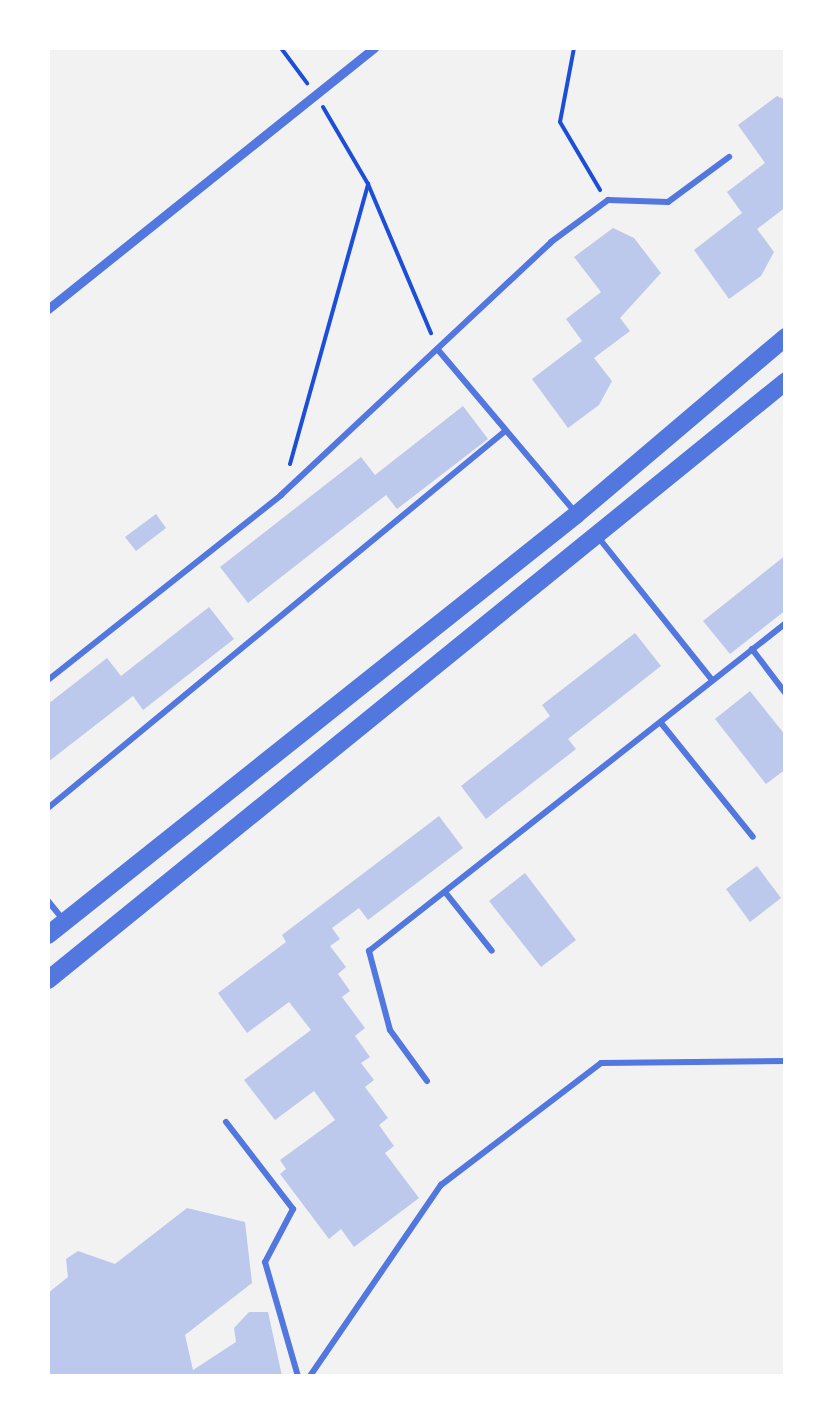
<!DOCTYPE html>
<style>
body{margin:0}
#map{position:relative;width:833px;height:1424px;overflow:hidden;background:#f2f2f2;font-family:Manrope,sans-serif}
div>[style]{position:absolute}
.building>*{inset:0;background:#bdc9ec}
.path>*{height:4px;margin:-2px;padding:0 2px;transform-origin:2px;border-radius:2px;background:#1d4ed8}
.service>*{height:6px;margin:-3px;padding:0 3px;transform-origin:3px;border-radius:3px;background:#5277de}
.pedestrian>*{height:9px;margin:-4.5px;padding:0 4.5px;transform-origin:4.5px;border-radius:4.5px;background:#5277de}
.tertiary>*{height:18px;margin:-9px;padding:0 9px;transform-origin:9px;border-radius:9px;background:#5277de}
span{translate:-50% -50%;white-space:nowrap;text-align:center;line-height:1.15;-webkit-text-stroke:10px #fff;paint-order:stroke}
.frame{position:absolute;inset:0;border:50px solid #fff;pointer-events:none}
</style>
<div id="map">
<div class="building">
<div style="clip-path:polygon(777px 96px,786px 100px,786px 207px,757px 229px,774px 252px,761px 276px,729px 299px,694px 250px,742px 213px,727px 192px,765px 163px,738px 125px)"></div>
<div style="clip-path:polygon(613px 228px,634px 238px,661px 273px,620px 318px,630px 331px,594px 358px,612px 381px,599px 405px,568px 428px,532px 379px,582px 341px,566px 319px,601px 292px,574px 257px)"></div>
<div style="clip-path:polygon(463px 406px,488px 439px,397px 509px,386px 495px,248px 603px,220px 567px,361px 457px,375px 475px)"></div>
<div style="clip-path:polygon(156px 514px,166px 528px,136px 551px,125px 537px)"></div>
<div style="clip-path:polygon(786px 555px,786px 610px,730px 654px,703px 621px)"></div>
<div style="clip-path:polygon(209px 607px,234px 639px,143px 710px,133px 696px,48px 762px,48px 704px,107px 658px,121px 676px)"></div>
<div style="clip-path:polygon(635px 633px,661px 666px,568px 739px,576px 749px,486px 819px,461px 786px,550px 716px,542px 705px)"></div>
<div style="clip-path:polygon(750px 691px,786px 736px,786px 769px,766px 784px,715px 719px)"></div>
<div style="clip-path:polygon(439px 816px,463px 848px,368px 920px,359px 908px,332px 928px,340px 939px,330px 946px,346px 967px,338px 974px,350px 991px,342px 997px,365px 1028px,355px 1036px,370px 1057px,361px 1063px,374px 1080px,365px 1087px,388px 1118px,379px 1125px,394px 1146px,385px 1153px,419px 1198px,354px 1247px,341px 1229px,329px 1239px,280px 1174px,286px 1169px,280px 1160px,335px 1120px,314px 1091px,275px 1120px,244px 1080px,311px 1030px,289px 1002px,247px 1033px,218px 993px,286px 942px,282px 935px)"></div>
<div style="clip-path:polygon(757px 866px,781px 898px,750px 922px,726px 889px)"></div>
<div style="clip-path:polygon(525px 873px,576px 940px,541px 967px,489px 901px)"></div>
<div style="clip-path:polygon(187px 1208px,245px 1222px,252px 1283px,185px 1335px,193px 1370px,236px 1342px,234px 1328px,249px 1312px,268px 1312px,282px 1376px,48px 1376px,48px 1293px,68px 1277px,66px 1259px,78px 1251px,115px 1264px)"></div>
</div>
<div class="path">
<div style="left:281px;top:48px;width:44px;rotate:53.4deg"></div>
<div style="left:574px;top:48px;width:75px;rotate:100.7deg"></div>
<div style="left:560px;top:122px;width:79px;rotate:59.5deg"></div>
<div style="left:323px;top:107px;width:89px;rotate:59.7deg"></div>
<div style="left:368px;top:184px;width:162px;rotate:67.1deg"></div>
<div style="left:290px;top:464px;width:291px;rotate:-74.4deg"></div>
</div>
<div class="service">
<div style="left:439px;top:351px;width:212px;rotate:49.8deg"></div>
<div style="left:598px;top:537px;width:183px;rotate:51.4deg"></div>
<div style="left:752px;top:649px;width:56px;rotate:52.9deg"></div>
<div style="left:48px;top:680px;width:298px;rotate:-38.4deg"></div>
<div style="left:281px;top:495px;width:370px;rotate:-43.1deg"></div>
<div style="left:551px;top:242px;width:71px;rotate:-36.4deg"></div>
<div style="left:608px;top:200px;width:60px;rotate:1.9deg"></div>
<div style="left:668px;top:202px;width:76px;rotate:-36.4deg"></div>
<div style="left:661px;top:723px;width:146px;rotate:51.1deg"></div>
<div style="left:48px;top:808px;width:591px;rotate:-39.51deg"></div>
<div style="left:445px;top:892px;width:75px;rotate:51.5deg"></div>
<div style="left:48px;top:901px;width:26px;rotate:51deg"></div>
<div style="left:427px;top:1081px;width:63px;rotate:-126deg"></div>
<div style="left:390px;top:1030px;width:82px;rotate:-104.9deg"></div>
<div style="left:369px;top:951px;width:531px;rotate:-38.19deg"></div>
<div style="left:226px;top:1122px;width:110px;rotate:52.4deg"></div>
<div style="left:293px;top:1209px;width:60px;rotate:117.8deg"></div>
<div style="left:265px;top:1262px;width:119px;rotate:73.9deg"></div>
<div style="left:310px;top:1376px;width:232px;rotate:-55.6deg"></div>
<div style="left:441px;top:1185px;width:201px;rotate:-37.3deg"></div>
<div style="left:601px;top:1063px;width:185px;rotate:-0.6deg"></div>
</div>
<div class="pedestrian">
<div style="left:48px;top:309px;width:418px;rotate:-38.7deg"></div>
</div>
<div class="tertiary">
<div style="left:48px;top:935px;width:676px;rotate:-38.51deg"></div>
<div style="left:577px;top:514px;width:274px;rotate:-40.3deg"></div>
<div style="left:48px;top:980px;width:950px;rotate:-39.06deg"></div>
</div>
<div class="frame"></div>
</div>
